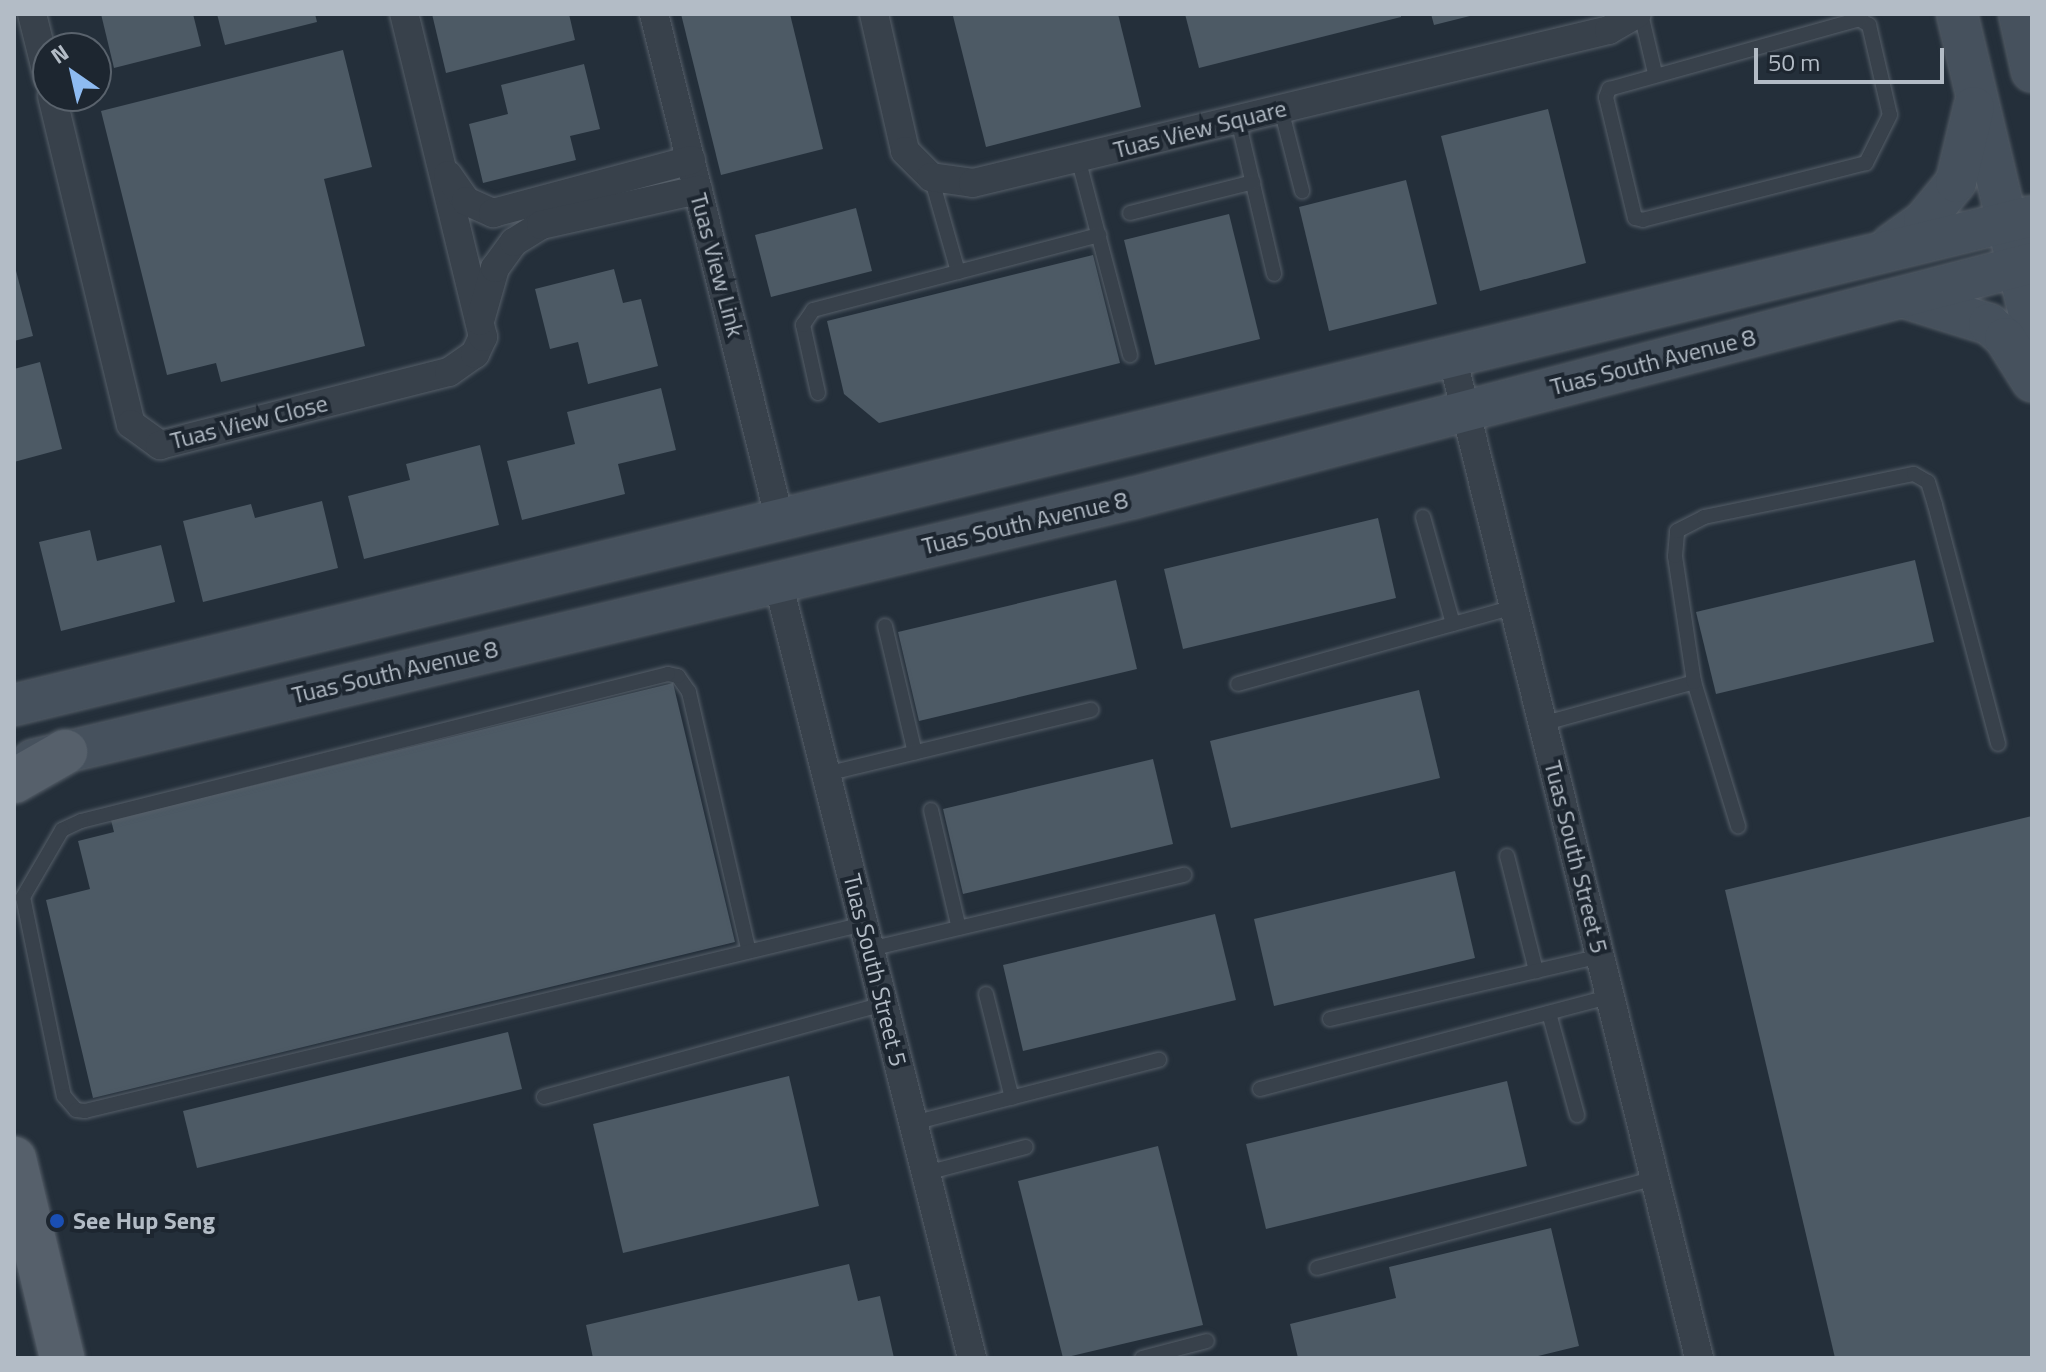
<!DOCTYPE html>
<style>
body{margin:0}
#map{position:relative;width:2046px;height:1372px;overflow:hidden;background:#242f3a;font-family:"Titillium Web",sans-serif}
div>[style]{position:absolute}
.building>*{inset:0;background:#4d5a65}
.roads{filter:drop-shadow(0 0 2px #565f69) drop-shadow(0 0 2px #565f69)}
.lane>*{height:14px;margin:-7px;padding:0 7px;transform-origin:7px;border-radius:7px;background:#38414b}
.street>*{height:28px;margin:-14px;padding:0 14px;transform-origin:14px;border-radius:14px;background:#38414b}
.secondary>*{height:40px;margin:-20px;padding:0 20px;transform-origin:20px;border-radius:20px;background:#46515d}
.primary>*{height:44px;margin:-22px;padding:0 22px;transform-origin:22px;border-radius:22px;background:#56606b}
.dots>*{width:22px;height:22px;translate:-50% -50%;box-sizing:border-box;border:4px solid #1d2630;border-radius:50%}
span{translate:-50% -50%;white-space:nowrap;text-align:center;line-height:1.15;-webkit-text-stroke:8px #1d2630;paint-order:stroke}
.street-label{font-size:24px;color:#b3bcc6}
.poi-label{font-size:24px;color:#b3bcc6;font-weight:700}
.left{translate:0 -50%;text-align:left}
.frame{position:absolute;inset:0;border:16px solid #b3bcc6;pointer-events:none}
.north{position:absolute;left:32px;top:32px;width:80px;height:80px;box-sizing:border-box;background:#1d2630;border:2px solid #59626c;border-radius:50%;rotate:326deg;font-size:22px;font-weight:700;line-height:32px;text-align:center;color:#b3bcc6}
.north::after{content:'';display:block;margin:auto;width:28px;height:36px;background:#8ebbf1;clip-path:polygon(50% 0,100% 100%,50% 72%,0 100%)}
.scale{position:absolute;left:1754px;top:48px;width:190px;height:36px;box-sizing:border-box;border:4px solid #b3bcc6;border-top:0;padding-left:10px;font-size:24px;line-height:28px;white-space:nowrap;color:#b3bcc6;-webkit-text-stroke:6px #1d2630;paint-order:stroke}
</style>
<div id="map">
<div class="building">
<div style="clip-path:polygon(101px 14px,193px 14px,201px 46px,114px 68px)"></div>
<div style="clip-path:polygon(217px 14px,315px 14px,317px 22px,225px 45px)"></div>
<div style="clip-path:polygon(432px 14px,569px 14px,575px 40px,446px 73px)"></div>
<div style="clip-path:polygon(681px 14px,790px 14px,823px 149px,721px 175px)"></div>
<div style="clip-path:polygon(1118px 14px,1141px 107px,986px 147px,953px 16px)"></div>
<div style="clip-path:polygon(1185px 14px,1401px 14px,1401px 17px,1199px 68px)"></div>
<div style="clip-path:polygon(1431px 14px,1474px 14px,1474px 15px,1434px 25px)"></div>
<div style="clip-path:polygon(343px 50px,372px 167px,324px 179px,365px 346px,221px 382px,216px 363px,167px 375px,101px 111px)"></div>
<div style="clip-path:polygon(584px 64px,600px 129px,570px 136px,576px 160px,483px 183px,469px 124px,508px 114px,501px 85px)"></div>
<div style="clip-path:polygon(1548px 109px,1586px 263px,1480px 291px,1441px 136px)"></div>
<div style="clip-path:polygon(1406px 180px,1437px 304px,1329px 331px,1299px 207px)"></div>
<div style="clip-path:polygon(856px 208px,872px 271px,771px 297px,755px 235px)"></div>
<div style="clip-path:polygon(1229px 214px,1260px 339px,1155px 365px,1124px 240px)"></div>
<div style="clip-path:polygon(1093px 255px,1120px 363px,879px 423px,844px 394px,827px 321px)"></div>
<div style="clip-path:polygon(14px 263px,33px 336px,14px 341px)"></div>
<div style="clip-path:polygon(614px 269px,623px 303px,641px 299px,658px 366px,588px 384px,578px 342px,550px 349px,535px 289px)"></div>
<div style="clip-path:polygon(40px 362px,62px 449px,14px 462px,14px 369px)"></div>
<div style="clip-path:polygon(661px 388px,676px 450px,618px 464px,625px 494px,522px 520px,507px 461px,575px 444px,567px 412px)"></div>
<div style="clip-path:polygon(480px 445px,499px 525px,364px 559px,348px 496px,410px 480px,406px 464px)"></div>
<div style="clip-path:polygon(322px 501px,338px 568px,203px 602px,183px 521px,251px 504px,255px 518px)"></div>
<div style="clip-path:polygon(1378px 518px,1396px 598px,1183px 649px,1164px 569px)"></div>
<div style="clip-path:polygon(90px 530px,97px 561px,161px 545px,175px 602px,61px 631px,39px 542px)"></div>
<div style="clip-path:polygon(1915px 560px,1934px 642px,1716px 694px,1696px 612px)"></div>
<div style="clip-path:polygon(1116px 580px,1137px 669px,919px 721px,898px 632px)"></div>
<div style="clip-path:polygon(673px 683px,735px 942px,93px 1098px,46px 900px,90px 889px,78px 841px,114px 832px,111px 820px)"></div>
<div style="clip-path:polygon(1419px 690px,1440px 778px,1231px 828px,1210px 741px)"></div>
<div style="clip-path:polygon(1153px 759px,1173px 844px,963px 894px,943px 809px)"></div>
<div style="clip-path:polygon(2032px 816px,2032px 1356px,1835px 1358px,1725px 890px)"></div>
<div style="clip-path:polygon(1455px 871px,1475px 958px,1274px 1006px,1254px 919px)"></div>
<div style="clip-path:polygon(1215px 914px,1236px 1000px,1023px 1051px,1003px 965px)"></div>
<div style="clip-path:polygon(508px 1032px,522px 1089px,197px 1168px,183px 1111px)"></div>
<div style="clip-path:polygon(789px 1076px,819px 1206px,623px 1253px,593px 1124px)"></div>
<div style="clip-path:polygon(1507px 1081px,1527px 1166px,1266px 1229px,1246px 1144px)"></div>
<div style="clip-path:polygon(1158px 1146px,1203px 1325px,1063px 1358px,1018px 1181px)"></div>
<div style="clip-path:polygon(1551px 1228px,1579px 1346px,1530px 1358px,1298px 1358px,1290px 1324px,1396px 1298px,1389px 1267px)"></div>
<div style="clip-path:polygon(849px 1264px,858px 1301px,880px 1296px,894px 1358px,593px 1358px,586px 1325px)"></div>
</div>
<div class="roads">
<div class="lane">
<div style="left:1641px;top:14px;width:61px;rotate:76.7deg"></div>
<div style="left:1859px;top:19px;width:12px;rotate:31deg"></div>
<div style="left:1869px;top:25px;width:92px;rotate:76.9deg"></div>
<div style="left:1890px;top:115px;width:54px;rotate:116.6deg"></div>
<div style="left:1866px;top:163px;width:230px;rotate:165.7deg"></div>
<div style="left:1643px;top:220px;width:8px;rotate:-166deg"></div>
<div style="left:1635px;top:218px;width:124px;rotate:-103.5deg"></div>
<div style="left:1606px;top:97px;width:9px;rotate:-69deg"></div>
<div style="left:1609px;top:89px;width:260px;rotate:-15.6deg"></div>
<div style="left:1281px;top:109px;width:85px;rotate:75.6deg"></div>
<div style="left:1238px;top:120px;width:158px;rotate:76.8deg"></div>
<div style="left:1078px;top:158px;width:204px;rotate:75.2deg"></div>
<div style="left:931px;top:177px;width:99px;rotate:74.1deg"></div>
<div style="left:1130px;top:213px;width:127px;rotate:-14.1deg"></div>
<div style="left:818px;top:393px;width:70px;rotate:-102.4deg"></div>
<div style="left:803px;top:325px;width:18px;rotate:-56deg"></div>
<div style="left:813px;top:310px;width:296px;rotate:-14.7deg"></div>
<div style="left:1423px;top:517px;width:111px;rotate:74.3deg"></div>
<div style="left:885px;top:626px;width:130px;rotate:76.7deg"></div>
<div style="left:1694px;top:682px;width:151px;rotate:73deg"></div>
<div style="left:1238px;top:684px;width:287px;rotate:-15.6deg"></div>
<div style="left:1542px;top:724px;width:158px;rotate:-15.4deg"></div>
<div style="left:1694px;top:682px;width:127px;rotate:-98.6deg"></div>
<div style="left:1675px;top:556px;width:25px;rotate:-85deg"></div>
<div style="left:1677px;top:531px;width:30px;rotate:-27deg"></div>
<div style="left:1704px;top:517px;width:214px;rotate:-11.6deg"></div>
<div style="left:1914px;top:474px;width:16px;rotate:30deg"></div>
<div style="left:1928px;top:482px;width:24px;rotate:73deg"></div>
<div style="left:1935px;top:505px;width:247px;rotate:75.2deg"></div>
<div style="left:826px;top:774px;width:273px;rotate:-13.6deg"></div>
<div style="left:931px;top:810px;width:121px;rotate:76.7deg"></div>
<div style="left:1507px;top:856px;width:119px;rotate:75.8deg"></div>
<div style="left:748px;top:948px;width:263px;rotate:-103deg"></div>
<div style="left:689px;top:692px;width:19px;rotate:-125deg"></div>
<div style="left:678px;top:676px;width:10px;rotate:-169deg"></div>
<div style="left:668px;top:674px;width:605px;rotate:165.94deg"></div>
<div style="left:81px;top:821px;width:21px;rotate:155deg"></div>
<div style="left:62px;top:830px;width:78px;rotate:120.2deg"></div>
<div style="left:23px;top:897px;width:203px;rotate:78.4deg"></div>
<div style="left:64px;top:1096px;width:18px;rotate:49deg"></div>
<div style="left:76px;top:1110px;width:9px;rotate:6deg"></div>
<div style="left:85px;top:1111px;width:801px;rotate:-13.5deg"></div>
<div style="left:870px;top:949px;width:323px;rotate:-13.3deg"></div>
<div style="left:986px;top:994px;width:107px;rotate:76deg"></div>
<div style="left:1549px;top:1013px;width:106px;rotate:74.6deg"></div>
<div style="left:1330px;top:1019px;width:278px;rotate:-13.1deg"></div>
<div style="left:1260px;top:1089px;width:363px;rotate:-14.8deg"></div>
<div style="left:544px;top:1097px;width:352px;rotate:-15.3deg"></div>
<div style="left:913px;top:1123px;width:254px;rotate:-14.4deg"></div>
<div style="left:926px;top:1173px;width:103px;rotate:-14.6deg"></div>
<div style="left:1317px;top:1268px;width:350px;rotate:-14.9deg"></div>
<div style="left:1142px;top:1358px;width:67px;rotate:-14.7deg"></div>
</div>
<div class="street">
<div style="left:32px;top:14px;width:66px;rotate:76deg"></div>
<div style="left:654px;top:14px;width:518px;rotate:76.04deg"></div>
<div style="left:874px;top:14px;width:140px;rotate:77.2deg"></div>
<div style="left:905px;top:151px;width:37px;rotate:45deg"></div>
<div style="left:931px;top:177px;width:42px;rotate:8.1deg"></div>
<div style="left:973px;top:183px;width:654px;rotate:-13.53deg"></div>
<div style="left:1609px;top:30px;width:32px;rotate:-30deg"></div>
<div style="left:52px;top:96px;width:337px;rotate:76.5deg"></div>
<div style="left:131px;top:424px;width:36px;rotate:36deg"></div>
<div style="left:160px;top:445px;width:298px;rotate:-14.2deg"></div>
<div style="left:449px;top:372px;width:32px;rotate:-35deg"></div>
<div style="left:475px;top:354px;width:19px;rotate:-65deg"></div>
<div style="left:483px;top:337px;width:333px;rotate:-103.7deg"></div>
<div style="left:448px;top:175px;width:32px;rotate:55deg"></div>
<div style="left:466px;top:201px;width:30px;rotate:24deg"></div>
<div style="left:493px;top:213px;width:205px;rotate:-15deg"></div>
<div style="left:480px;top:321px;width:55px;rotate:-74.2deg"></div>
<div style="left:495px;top:268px;width:32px;rotate:-54deg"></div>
<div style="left:514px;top:242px;width:32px;rotate:-32deg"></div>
<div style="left:541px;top:225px;width:161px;rotate:-12.6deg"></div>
<div style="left:1452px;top:356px;width:1032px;rotate:76.15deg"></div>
<div style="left:778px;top:582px;width:800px;rotate:75.96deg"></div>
</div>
<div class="secondary">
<div style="left:1957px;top:14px;width:322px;rotate:76.5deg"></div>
<div style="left:2019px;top:14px;width:59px;rotate:77.4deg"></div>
<div style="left:1891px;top:245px;width:41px;rotate:-36deg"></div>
<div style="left:1924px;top:221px;width:50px;rotate:-50.6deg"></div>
<div style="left:1956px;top:182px;width:77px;rotate:-76.5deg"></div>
<div style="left:1905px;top:298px;width:88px;rotate:17.2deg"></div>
<div style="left:1989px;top:324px;width:21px;rotate:41deg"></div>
<div style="left:2005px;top:338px;width:51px;rotate:57.9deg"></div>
<div style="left:14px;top:705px;width:2076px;rotate:-13.62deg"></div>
<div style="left:33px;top:760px;width:1131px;rotate:-13.4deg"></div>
<div style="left:1133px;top:498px;width:929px;rotate:-14.65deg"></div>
</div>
<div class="primary">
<div style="left:14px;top:781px;width:59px;rotate:-29.6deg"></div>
<div style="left:14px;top:1159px;width:205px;rotate:76.4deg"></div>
</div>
</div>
<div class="dots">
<div style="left:57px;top:1221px;background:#1a4fb4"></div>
</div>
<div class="street-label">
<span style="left:1200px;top:129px;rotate:-14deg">Tuas View Square</span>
<span style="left:717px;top:265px;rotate:75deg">Tuas View Link</span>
<span style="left:1653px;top:362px;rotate:-14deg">Tuas South Avenue 8</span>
<span style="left:249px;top:422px;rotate:-14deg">Tuas View Close</span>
<span style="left:1025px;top:523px;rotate:-13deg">Tuas South Avenue 8</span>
<span style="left:395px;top:672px;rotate:-13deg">Tuas South Avenue 8</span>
<span style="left:1576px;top:857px;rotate:76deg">Tuas South Street 5</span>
<span style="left:875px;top:970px;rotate:76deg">Tuas South Street 5</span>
</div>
<div class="poi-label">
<span class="left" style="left:73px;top:1221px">See Hup Seng</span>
</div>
<div class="frame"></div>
<div class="north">N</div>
<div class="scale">50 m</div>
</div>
